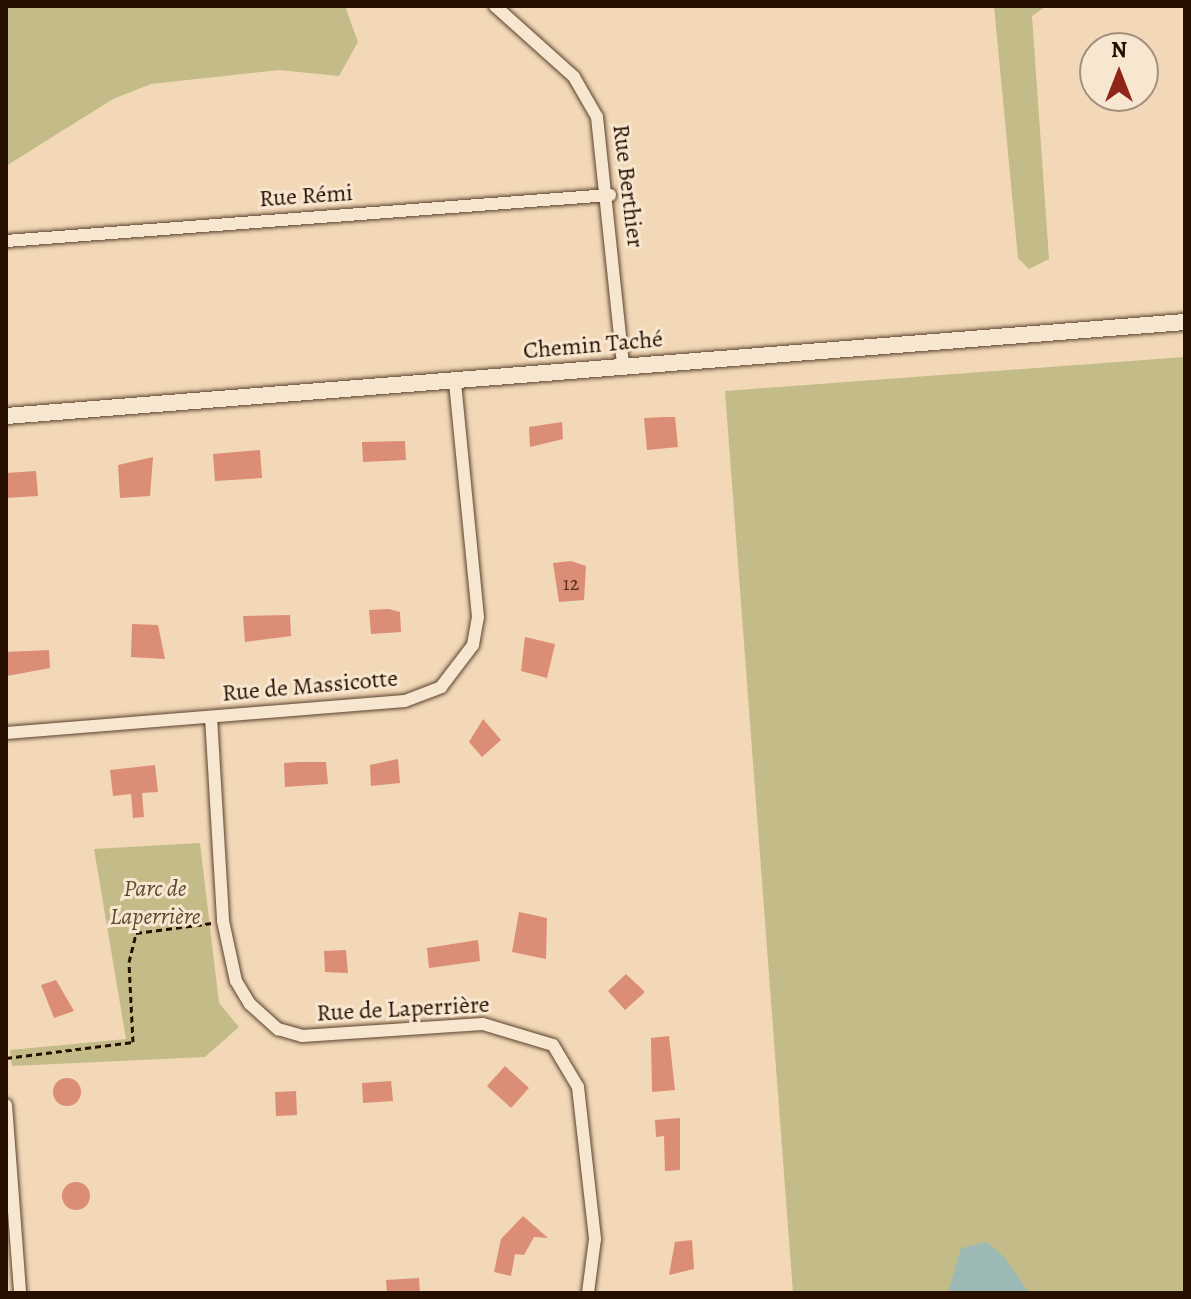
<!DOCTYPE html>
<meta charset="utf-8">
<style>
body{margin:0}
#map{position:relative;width:1191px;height:1299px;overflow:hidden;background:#f2d8b6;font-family:Alegreya,serif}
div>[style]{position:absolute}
.green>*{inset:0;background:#c3bc88}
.water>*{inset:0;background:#9cb9b5}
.building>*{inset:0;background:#db8d76}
.round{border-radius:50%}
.path>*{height:3px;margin-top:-1.5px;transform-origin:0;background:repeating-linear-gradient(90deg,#270f00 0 6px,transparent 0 10px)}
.roads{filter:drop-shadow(0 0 2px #5a412e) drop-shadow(0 0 2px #5a412e)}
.minor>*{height:12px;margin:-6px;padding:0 6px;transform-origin:6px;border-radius:6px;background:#f7e6d0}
.tertiary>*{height:16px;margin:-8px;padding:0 8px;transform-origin:8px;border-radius:8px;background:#f7e6d0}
span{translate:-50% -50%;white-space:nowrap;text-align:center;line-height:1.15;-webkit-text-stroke:6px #f7e6d0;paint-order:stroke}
.number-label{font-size:20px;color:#542e1e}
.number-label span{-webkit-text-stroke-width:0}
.street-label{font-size:24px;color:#270f00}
.park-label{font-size:24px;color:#5e4c30;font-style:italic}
.frame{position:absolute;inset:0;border:8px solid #270f00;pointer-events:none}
.north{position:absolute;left:1079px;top:32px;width:80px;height:80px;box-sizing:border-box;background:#f7e6d0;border:2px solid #a4907d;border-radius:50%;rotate:0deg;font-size:22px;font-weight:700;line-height:32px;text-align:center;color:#270f00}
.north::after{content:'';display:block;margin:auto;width:28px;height:36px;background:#8f2418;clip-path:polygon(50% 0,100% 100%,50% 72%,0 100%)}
</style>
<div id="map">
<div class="green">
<div style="clip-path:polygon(6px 6px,345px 6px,358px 42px,339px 76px,279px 70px,151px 84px,113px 99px,6px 166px)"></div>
<div style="clip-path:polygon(994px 6px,1098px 6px,1045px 7px,1032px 16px,1049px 259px,1029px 269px,1018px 258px)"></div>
<div style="clip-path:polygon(1185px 357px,1185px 1293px,793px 1293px,725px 391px)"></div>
<div style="clip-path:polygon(200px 843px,219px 1003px,239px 1027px,205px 1057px,12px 1066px,10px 1050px,126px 1039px,94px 849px)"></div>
</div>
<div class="water">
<div style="clip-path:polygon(987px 1242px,1005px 1258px,1029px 1293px,948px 1293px,961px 1248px)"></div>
</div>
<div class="building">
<div style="clip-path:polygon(665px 417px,675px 417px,678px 447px,647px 450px,644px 418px)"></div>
<div style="clip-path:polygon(562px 422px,563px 439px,530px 447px,529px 427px)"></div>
<div style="clip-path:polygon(405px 441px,406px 460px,363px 462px,362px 442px)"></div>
<div style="clip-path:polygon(260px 450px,262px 478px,215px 481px,213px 454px)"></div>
<div style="clip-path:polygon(153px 457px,150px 496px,120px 498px,118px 465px)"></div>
<div style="clip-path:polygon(36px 471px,38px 496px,6px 498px,6px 473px)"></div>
<div style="clip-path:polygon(571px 561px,586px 566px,584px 600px,559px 602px,553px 563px)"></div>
<div style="clip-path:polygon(389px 609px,400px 612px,401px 632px,371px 634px,369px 610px)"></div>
<div style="clip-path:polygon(290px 615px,291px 636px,245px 642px,243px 616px)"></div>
<div style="clip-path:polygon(132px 624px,158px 625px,165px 659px,131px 657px)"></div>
<div style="clip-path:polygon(525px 637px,555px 644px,547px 678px,521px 671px)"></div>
<div style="clip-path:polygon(49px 650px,50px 668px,7px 676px,6px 652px)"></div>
<div style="clip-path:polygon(483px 719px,501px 740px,482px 757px,469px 742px)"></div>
<div style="clip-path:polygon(398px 759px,400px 783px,371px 786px,370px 765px)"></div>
<div style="clip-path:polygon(299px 762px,326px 762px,328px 784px,285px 787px,284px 763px)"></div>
<div style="clip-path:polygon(155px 765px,158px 792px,142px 793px,144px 817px,133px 818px,131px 794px,113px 796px,110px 770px)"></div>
<div style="clip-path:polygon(519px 912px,547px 918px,546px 959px,512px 952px)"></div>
<div style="clip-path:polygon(478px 940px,480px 961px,429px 968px,427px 948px)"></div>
<div style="clip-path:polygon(346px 950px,348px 973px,325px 972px,324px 951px)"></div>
<div style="clip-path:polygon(626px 974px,645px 992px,625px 1010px,608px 991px)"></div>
<div style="clip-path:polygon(56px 980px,74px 1011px,54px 1018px,41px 985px)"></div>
<div style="clip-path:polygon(669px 1036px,675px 1090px,652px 1092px,651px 1038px)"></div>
<div style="clip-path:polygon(505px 1066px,529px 1088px,511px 1108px,487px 1086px)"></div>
<div class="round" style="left:53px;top:1078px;width:28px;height:28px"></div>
<div style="clip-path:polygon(391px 1081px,393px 1101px,363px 1103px,362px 1083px)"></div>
<div style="clip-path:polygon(296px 1091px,297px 1115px,276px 1116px,275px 1092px)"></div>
<div style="clip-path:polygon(680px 1118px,680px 1170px,665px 1171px,664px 1136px,656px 1137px,655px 1120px)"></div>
<div class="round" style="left:62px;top:1182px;width:28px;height:28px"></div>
<div style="clip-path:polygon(523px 1216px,548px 1238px,534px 1237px,524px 1255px,515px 1254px,511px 1276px,494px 1272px,501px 1239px)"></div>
<div style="clip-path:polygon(692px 1240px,694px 1269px,669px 1275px,675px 1242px)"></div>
<div style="clip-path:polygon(419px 1278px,420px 1293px,387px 1293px,386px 1280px)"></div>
</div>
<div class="path">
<div style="left:6px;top:1058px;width:128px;rotate:-7.2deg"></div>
<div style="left:133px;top:1042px;width:80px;rotate:-92.9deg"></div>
<div style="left:129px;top:962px;width:30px;rotate:-76deg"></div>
<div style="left:136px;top:933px;width:77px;rotate:-7.5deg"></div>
</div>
<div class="roads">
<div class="minor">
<div style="left:495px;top:6px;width:106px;rotate:41.9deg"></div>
<div style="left:574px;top:77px;width:46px;rotate:60.1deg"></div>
<div style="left:597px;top:117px;width:250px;rotate:84deg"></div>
<div style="left:6px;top:241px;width:606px;rotate:-4.36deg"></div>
<div style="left:211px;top:717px;width:204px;rotate:86.6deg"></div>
<div style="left:223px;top:921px;width:61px;rotate:77.8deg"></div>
<div style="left:236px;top:981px;width:27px;rotate:59deg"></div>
<div style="left:250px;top:1004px;width:38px;rotate:42deg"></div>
<div style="left:278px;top:1029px;width:25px;rotate:16deg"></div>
<div style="left:302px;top:1036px;width:181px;rotate:-3.8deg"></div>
<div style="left:483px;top:1024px;width:73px;rotate:16.7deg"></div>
<div style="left:553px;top:1045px;width:49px;rotate:59.2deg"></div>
<div style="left:578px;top:1087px;width:153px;rotate:83.6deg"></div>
<div style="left:595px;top:1239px;width:54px;rotate:97.4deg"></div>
<div style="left:6px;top:733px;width:400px;rotate:-4.6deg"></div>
<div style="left:405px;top:701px;width:39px;rotate:-21deg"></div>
<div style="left:441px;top:687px;width:53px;rotate:-52.7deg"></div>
<div style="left:473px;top:645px;width:28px;rotate:-80deg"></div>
<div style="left:478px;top:617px;width:237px;rotate:-95.6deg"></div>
<div style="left:6px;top:1105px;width:189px;rotate:85.7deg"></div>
</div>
<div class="tertiary">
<div style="left:6px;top:416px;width:1183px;rotate:-4.56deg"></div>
</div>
</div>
<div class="number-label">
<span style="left:571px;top:583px">12</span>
</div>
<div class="street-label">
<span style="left:628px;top:186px;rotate:83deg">Rue Berthier</span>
<span style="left:306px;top:196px;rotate:-4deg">Rue Rémi</span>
<span style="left:593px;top:345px;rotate:-5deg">Chemin Taché</span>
<span style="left:310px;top:686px;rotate:-5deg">Rue de Massicotte</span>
<span style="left:403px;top:1009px;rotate:-3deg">Rue de Laperrière</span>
</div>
<div class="park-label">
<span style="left:155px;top:903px">Parc de<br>Laperrière</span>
</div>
<div class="frame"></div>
<div class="north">N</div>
</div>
